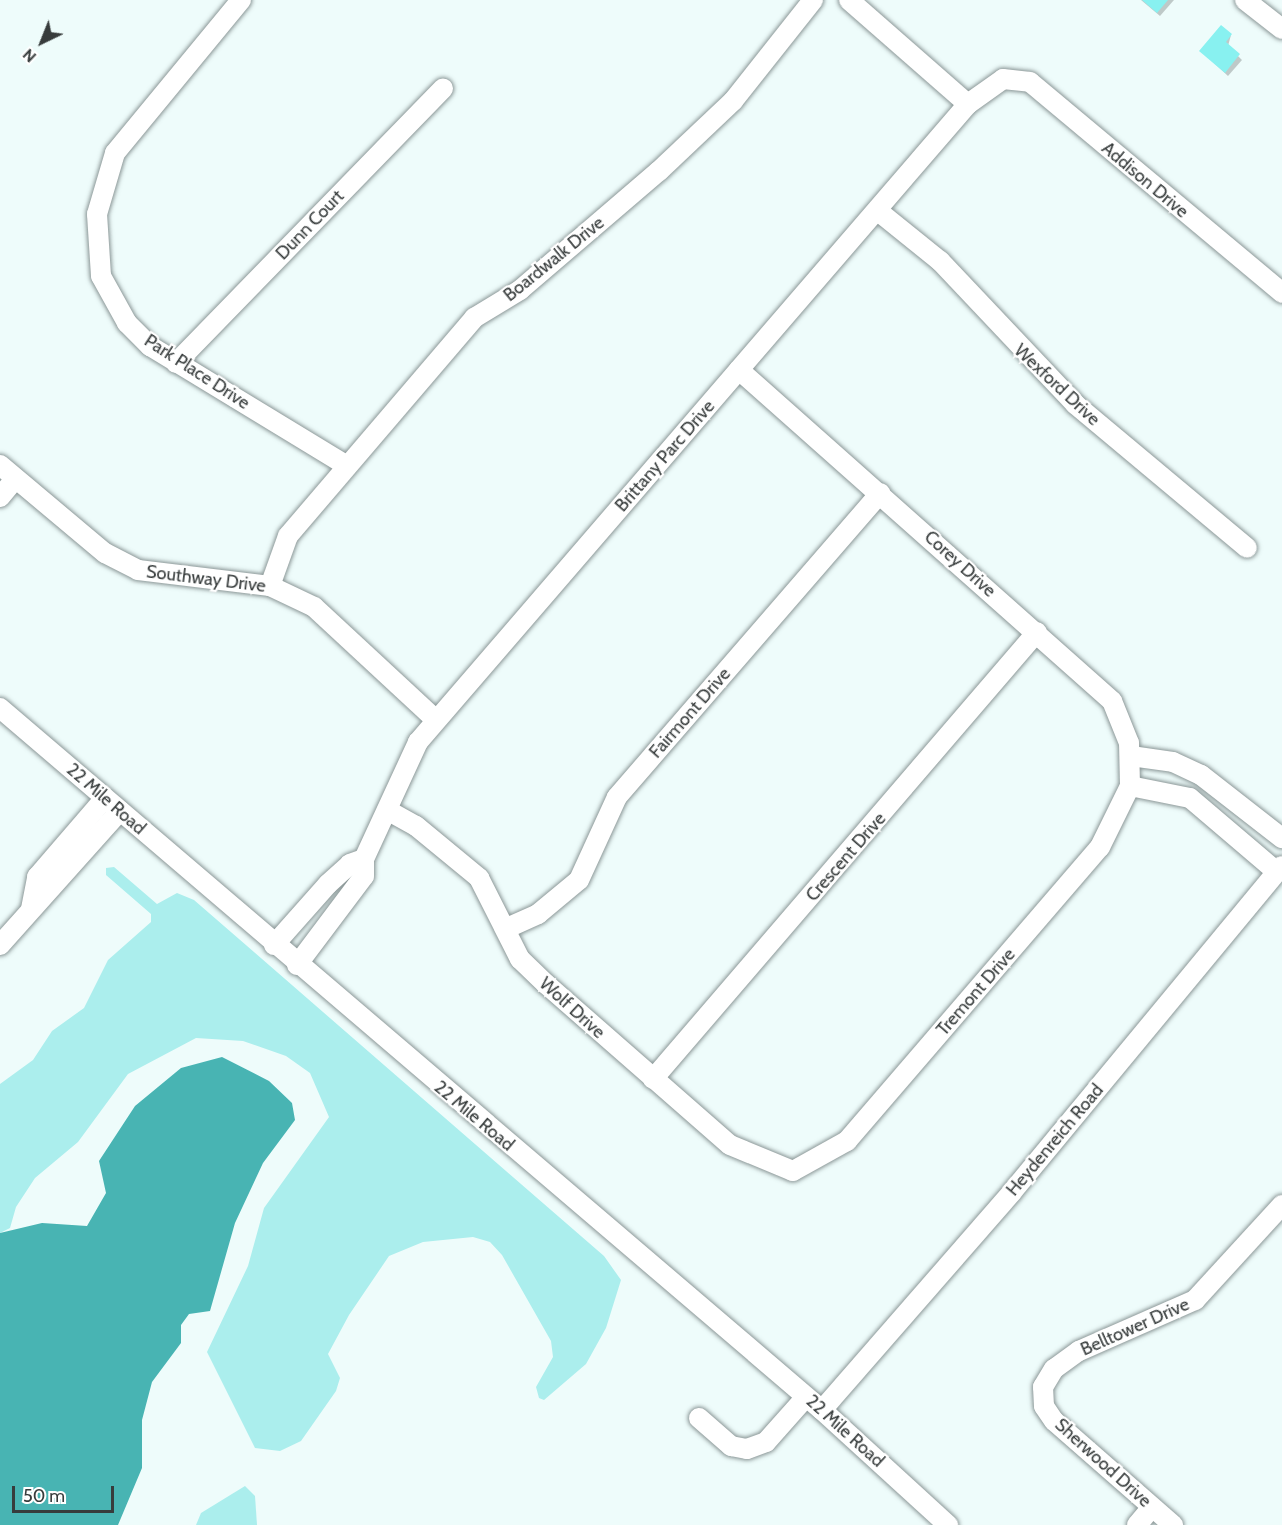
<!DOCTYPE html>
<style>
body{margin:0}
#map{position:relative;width:1282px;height:1525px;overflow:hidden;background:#eefcfb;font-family:Cabin,sans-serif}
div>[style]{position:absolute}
.green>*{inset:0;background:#abeeed}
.water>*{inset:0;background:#48b4b3}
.shadow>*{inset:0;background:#0003}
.building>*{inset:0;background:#88f1f0}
.roads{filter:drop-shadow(0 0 2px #8b9797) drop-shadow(0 0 2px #8b9797)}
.minor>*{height:20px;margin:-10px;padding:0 10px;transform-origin:10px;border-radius:10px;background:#fff}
span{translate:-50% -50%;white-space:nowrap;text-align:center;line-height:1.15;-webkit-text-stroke:4.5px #fff;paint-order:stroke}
.street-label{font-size:18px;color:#373c3c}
.north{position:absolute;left:12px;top:12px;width:60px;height:60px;-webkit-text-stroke:4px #fff;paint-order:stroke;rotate:223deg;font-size:16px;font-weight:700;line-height:24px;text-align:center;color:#373c3c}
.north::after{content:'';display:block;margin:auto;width:21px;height:27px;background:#373c3c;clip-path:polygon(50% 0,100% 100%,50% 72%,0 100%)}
.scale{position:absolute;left:12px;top:1486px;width:102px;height:27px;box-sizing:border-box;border:3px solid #373c3c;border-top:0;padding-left:8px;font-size:18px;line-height:21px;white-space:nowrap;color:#373c3c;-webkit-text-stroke:4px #fff;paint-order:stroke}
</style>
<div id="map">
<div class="green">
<div style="clip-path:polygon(114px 867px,157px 904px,177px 893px,194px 900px,604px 1256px,621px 1280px,606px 1328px,586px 1364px,544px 1400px,539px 1398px,536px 1387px,553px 1357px,551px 1341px,502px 1255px,490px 1242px,473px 1237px,423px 1242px,389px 1256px,349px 1315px,328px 1354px,340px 1378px,336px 1391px,301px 1441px,280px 1451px,255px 1448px,207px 1352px,248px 1266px,264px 1208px,329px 1117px,310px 1073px,286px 1056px,243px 1041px,196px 1038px,128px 1074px,78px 1142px,35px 1178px,16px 1207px,10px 1228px,0 1233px,0 1084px,33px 1060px,52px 1031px,84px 1008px,108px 960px,151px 922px,151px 914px,106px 875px,106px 868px)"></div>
<div style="clip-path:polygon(245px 1486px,255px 1496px,257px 1525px,196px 1525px,201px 1513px)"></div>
</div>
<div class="water">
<div style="clip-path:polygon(222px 1057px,269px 1081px,292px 1103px,295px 1120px,263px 1163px,235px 1223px,210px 1311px,189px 1314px,181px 1325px,181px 1343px,152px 1382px,142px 1420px,142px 1468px,118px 1525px,0 1525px,0 1233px,42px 1223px,87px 1226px,106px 1193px,99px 1161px,135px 1106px,181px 1068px)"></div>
</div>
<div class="shadow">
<div style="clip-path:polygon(1141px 0,1174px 0,1160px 16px)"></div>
<div style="clip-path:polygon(1231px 35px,1228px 46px,1242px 60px,1228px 76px,1201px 51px)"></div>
</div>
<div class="building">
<div style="clip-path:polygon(1142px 0,1168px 0,1157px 13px)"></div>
<div style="clip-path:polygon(1221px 25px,1232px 34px,1226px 42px,1240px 54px,1225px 73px,1199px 51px)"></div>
</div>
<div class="roads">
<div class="minor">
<div style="left:241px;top:0;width:198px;rotate:129.5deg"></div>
<div style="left:115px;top:153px;width:64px;rotate:106.4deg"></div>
<div style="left:97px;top:214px;width:62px;rotate:86.3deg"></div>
<div style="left:101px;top:276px;width:54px;rotate:61deg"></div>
<div style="left:127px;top:323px;width:33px;rotate:45deg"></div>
<div style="left:150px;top:346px;width:229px;rotate:31.3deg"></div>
<div style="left:849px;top:0;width:158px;rotate:41.2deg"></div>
<div style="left:1245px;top:0;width:47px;rotate:38.1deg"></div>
<div style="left:878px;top:211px;width:80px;rotate:38.9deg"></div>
<div style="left:940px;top:261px;width:197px;rotate:46.6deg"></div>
<div style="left:1075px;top:404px;width:224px;rotate:39.9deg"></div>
<div style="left:176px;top:363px;width:383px;rotate:-45.8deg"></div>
<div style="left:0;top:465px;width:137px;rotate:40deg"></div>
<div style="left:105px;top:553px;width:37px;rotate:27deg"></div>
<div style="left:138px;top:570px;width:133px;rotate:6.9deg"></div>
<div style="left:270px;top:586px;width:49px;rotate:25.5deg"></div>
<div style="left:314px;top:607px;width:166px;rotate:42.8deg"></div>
<div style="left:0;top:497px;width:23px;rotate:-50deg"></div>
<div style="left:270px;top:586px;width:53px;rotate:-70.2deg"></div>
<div style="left:288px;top:536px;width:287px;rotate:-49.5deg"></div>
<div style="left:474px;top:318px;width:54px;rotate:-31.3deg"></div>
<div style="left:520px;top:290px;width:183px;rotate:-40.6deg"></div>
<div style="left:659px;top:171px;width:102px;rotate:-43.4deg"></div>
<div style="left:733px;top:101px;width:129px;rotate:-51.6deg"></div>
<div style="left:0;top:708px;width:1081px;rotate:40.5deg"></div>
<div style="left:822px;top:1410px;width:171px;rotate:42.4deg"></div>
<div style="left:1131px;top:756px;width:42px;rotate:8.1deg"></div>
<div style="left:1173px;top:762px;width:31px;rotate:25deg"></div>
<div style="left:1201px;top:775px;width:103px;rotate:37.9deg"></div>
<div style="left:1130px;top:786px;width:61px;rotate:11.3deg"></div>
<div style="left:1190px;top:798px;width:114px;rotate:40.4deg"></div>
<div style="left:387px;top:810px;width:33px;rotate:29deg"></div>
<div style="left:416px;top:826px;width:82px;rotate:39.5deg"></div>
<div style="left:479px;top:878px;width:91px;rotate:63.2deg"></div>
<div style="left:520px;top:959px;width:36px;rotate:44deg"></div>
<div style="left:546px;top:984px;width:244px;rotate:41.2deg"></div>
<div style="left:730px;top:1145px;width:68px;rotate:22.4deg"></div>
<div style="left:793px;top:1171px;width:62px;rotate:-29.1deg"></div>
<div style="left:847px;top:1141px;width:388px;rotate:-49.3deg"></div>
<div style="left:1100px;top:847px;width:68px;rotate:-63.8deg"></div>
<div style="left:1130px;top:786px;width:43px;rotate:-91.3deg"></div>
<div style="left:1129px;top:743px;width:45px;rotate:-112deg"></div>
<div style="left:1112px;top:701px;width:499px;rotate:-138.4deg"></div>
<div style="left:31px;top:909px;width:33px;rotate:-79deg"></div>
<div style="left:37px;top:877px;width:104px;rotate:-49.3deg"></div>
<div style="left:507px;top:928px;width:34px;rotate:-24deg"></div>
<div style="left:538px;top:914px;width:53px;rotate:-39.7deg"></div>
<div style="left:579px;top:880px;width:91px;rotate:-65.4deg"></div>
<div style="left:617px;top:797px;width:402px;rotate:-49.1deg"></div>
<div style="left:0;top:945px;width:180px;rotate:-48.2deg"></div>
<div style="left:274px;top:945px;width:81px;rotate:-48.5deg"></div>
<div style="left:328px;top:884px;width:30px;rotate:-42deg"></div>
<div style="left:350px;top:864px;width:15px;rotate:-20deg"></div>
<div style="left:297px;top:965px;width:111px;rotate:-53deg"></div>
<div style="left:364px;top:876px;width:17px;rotate:-90deg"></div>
<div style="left:364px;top:859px;width:129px;rotate:-65.2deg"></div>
<div style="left:418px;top:742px;width:842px;rotate:-49.24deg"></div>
<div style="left:968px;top:104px;width:43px;rotate:-35.5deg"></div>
<div style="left:1003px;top:79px;width:27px;rotate:6deg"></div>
<div style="left:1030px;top:82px;width:329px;rotate:39.9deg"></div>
<div style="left:653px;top:1079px;width:589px;rotate:-49.34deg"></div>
<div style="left:822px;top:1410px;width:289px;rotate:-48.9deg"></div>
<div style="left:1012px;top:1192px;width:423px;rotate:-50.4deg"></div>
<div style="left:699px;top:1418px;width:43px;rotate:41.2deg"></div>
<div style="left:731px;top:1446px;width:16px;rotate:11deg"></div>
<div style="left:747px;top:1449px;width:20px;rotate:-20deg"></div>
<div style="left:766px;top:1442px;width:60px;rotate:-48.4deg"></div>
<div style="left:1137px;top:1525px;width:23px;rotate:-50deg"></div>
<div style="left:1173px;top:1525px;width:158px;rotate:-138.8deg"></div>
<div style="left:1054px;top:1421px;width:18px;rotate:-124deg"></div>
<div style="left:1044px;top:1406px;width:19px;rotate:-93deg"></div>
<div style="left:1043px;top:1387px;width:21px;rotate:-59deg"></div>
<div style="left:1054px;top:1369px;width:31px;rotate:-36deg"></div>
<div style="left:1079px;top:1351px;width:127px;rotate:-23.7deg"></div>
<div style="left:1195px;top:1300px;width:129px;rotate:-47.5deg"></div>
</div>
</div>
<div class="street-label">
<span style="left:1145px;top:180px;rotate:40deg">Addison Drive</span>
<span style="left:310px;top:225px;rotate:-46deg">Dunn Court</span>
<span style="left:554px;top:259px;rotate:-39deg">Boardwalk Drive</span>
<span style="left:197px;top:372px;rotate:33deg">Park Place Drive</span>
<span style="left:1057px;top:385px;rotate:43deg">Wexford Drive</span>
<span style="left:665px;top:456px;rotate:-49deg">Brittany Parc Drive</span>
<span style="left:960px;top:564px;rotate:42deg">Corey Drive</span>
<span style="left:206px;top:579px;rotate:7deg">Southway Drive</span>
<span style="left:690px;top:713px;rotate:-49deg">Fairmont Drive</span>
<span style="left:106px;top:799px;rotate:41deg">22 Mile Road</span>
<span style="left:846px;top:857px;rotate:-49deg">Crescent Drive</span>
<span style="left:976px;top:992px;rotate:-49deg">Tremont Drive</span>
<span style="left:572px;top:1008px;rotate:42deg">Wolf Drive</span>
<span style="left:474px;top:1116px;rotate:40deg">22 Mile Road</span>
<span style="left:1055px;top:1140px;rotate:-50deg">Heydenreich Road</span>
<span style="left:1135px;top:1327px;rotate:-24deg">Belltower Drive</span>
<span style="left:845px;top:1431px;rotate:42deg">22 Mile Road</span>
<span style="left:1103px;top:1463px;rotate:42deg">Sherwood Drive</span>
</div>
<div class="north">N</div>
<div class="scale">50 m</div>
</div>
